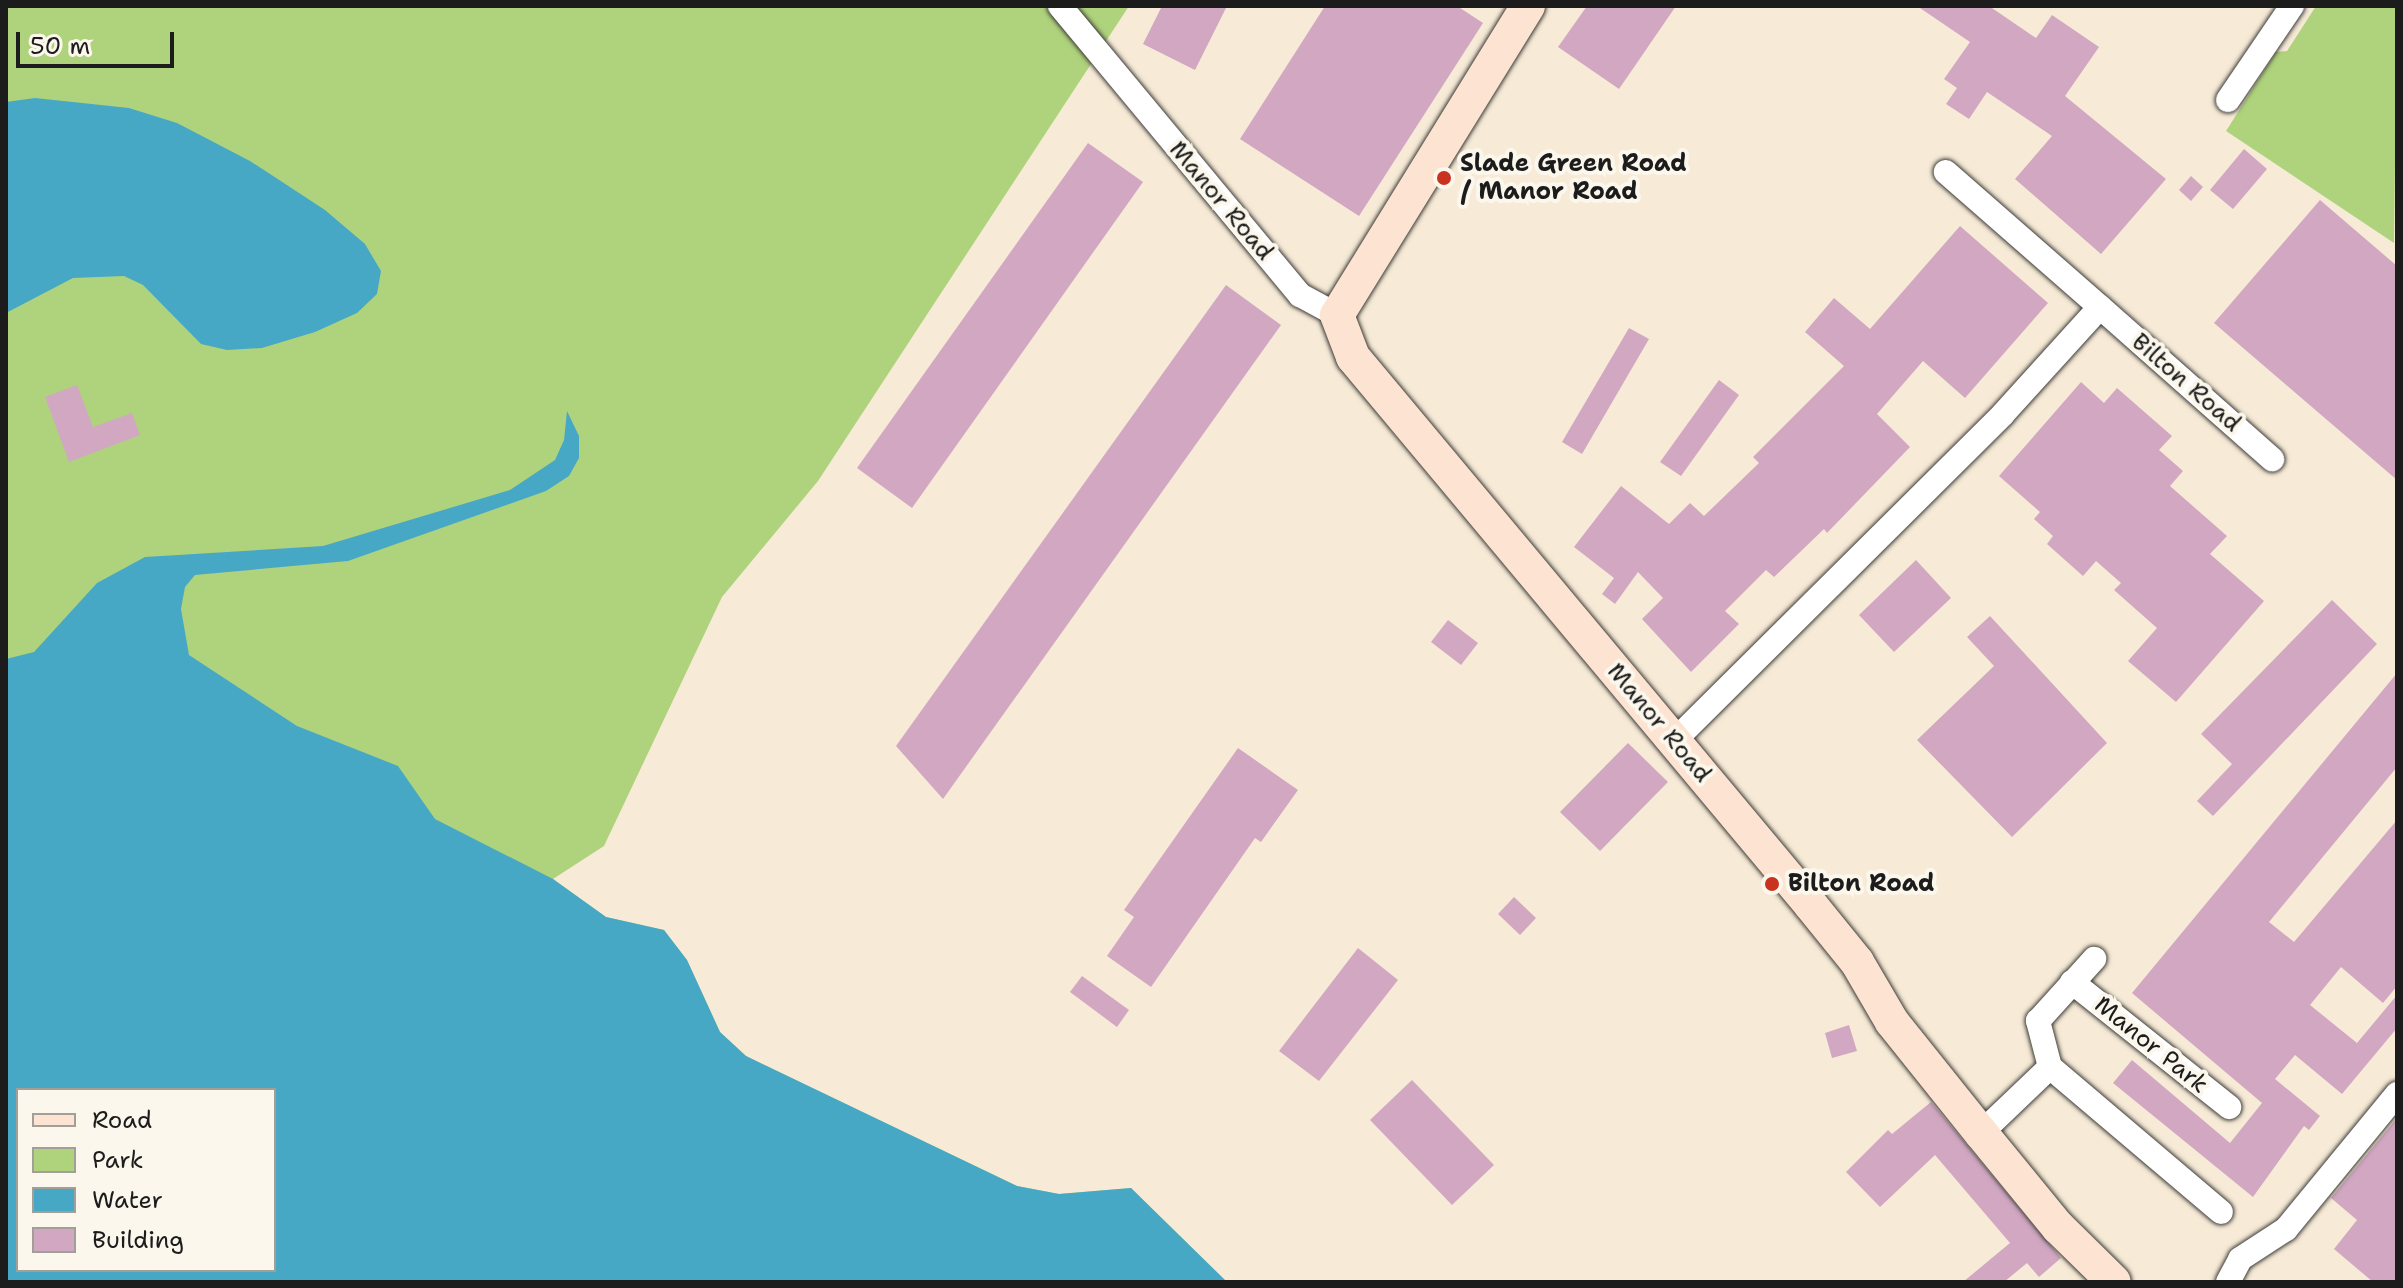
<!DOCTYPE html>
<style>
body{margin:0}
#map{position:relative;width:2403px;height:1288px;overflow:hidden;background:#f7ebd7;font-family:"Shantell Sans",sans-serif}
div>[style]{position:absolute}
.green>*{inset:0;background:#afd37c}
.water>*{inset:0;background:#47a8c6}
.building>*{inset:0;background:#d1a7c2}
.roads{filter:drop-shadow(0 0 2px #3d3b38) drop-shadow(0 0 2px #3d3b38)}
.street>*{height:24px;margin:-12px;padding:0 12px;transform-origin:12px;border-radius:12px;background:#fff}
.secondary>*{height:34px;margin:-17px;padding:0 17px;transform-origin:17px;border-radius:17px;background:#fde3d1}
.dots>*{width:22px;height:22px;translate:-50% -50%;box-sizing:border-box;border:4px solid #fbf7ec;border-radius:50%}
span{translate:-50% -50%;white-space:nowrap;text-align:center;line-height:1.15;-webkit-text-stroke:8px #fbf7ec;paint-order:stroke}
.poi-label{font-size:24px;color:#1c1c1c;font-weight:700}
.left{translate:0 -50%;text-align:left}
.street-label{font-size:24px;color:#1c1c1c}
.frame{position:absolute;inset:0;border:8px solid #1c1c1c;pointer-events:none}
.legend{position:absolute;left:16px;top:1088px;width:260px;height:184px;box-sizing:border-box;background:#fbf7ec;border:2px solid #a29f99;margin:0;padding:10px 14px;list-style:none;font-size:24px;color:#1c1c1c}
.legend li{display:flex;align-items:center;gap:16px;height:40px}
.legend b{width:40px;border:2px solid #a29f99}
.scale{position:absolute;left:16px;top:32px;width:158px;height:36px;box-sizing:border-box;border:4px solid #1c1c1c;border-top:0;padding-left:10px;font-size:24px;line-height:28px;white-space:nowrap;color:#1c1c1c;-webkit-text-stroke:6px #fbf7ec;paint-order:stroke}
</style>
<div id="map">
<div class="green">
<div style="clip-path:polygon(6px 6px,1129px 6px,818px 481px,722px 597px,604px 846px,553px 879px,606px 917px,664px 930px,687px 960px,720px 1032px,746px 1056px,1017px 1186px,1059px 1194px,1131px 1188px,1227px 1282px,6px 946px)"></div>
<div style="clip-path:polygon(2316px 6px,2397px 6px,2394px 243px,2226px 131px,2276px 52px,2287px 51px)"></div>
</div>
<div class="water">
<div style="clip-path:polygon(35px 98px,129px 108px,177px 123px,250px 161px,325px 210px,365px 244px,381px 271px,377px 294px,357px 313px,315px 332px,262px 348px,227px 350px,201px 344px,143px 285px,124px 276px,73px 278px,6px 313px,6px 102px)"></div>
<div style="clip-path:polygon(evenodd,567px 411px,579px 436px,579px 458px,569px 476px,546px 491px,348px 561px,195px 575px,185px 587px,181px 609px,189px 655px,297px 726px,398px 766px,435px 819px,553px 879px,606px 917px,664px 930px,687px 960px,720px 1032px,746px 1056px,1017px 1186px,1059px 1194px,1131px 1188px,1227px 1282px,6px 1282px,6px 659px,34px 652px,97px 583px,145px 557px,323px 546px,510px 490px,555px 460px,564px 440px,567px 411px,18px 1090px,274px 1090px,274px 1270px,18px 1270px,18px 1090px)"></div>
</div>
<div class="building">
<div style="clip-path:polygon(1162px 6px,1227px 6px,1195px 70px,1143px 44px)"></div>
<div style="clip-path:polygon(1325px 6px,1457px 6px,1483px 23px,1359px 216px,1240px 139px)"></div>
<div style="clip-path:polygon(1587px 6px,1676px 6px,1619px 89px,1558px 47px)"></div>
<div style="clip-path:polygon(1917px 6px,1989px 6px,2036px 38px,2052px 15px,2099px 47px,2065px 96px,2166px 179px,2101px 254px,2015px 179px,2052px 136px,1987px 92px,1969px 119px,1946px 104px,1957px 88px,1944px 79px,1970px 42px)"></div>
<div style="clip-path:polygon(1088px 143px,1143px 182px,912px 508px,857px 468px)"></div>
<div style="clip-path:polygon(2244px 149px,2267px 169px,2233px 209px,2210px 190px)"></div>
<div style="clip-path:polygon(2191px 176px,2203px 187px,2191px 201px,2179px 190px)"></div>
<div style="clip-path:polygon(2320px 200px,2397px 266px,2397px 480px,2214px 323px)"></div>
<div style="clip-path:polygon(1960px 226px,2048px 303px,1965px 398px,1923px 361px,1877px 414px,1910px 447px,1827px 533px,1824px 529px,1774px 577px,1766px 570px,1725px 611px,1739px 624px,1691px 672px,1642px 619px,1663px 598px,1638px 572px,1615px 604px,1602px 594px,1614px 578px,1574px 547px,1621px 486px,1669px 524px,1690px 503px,1704px 516px,1759px 463px,1753px 457px,1844px 366px,1805px 332px,1834px 298px,1870px 329px)"></div>
<div style="clip-path:polygon(1226px 285px,1281px 325px,943px 799px,896px 746px)"></div>
<div style="clip-path:polygon(1629px 328px,1649px 339px,1582px 454px,1562px 442px)"></div>
<div style="clip-path:polygon(1719px 380px,1739px 395px,1681px 476px,1660px 462px)"></div>
<div style="clip-path:polygon(2081px 382px,2104px 403px,2117px 388px,2172px 436px,2159px 450px,2183px 471px,2170px 486px,2227px 536px,2210px 554px,2264px 601px,2176px 702px,2128px 661px,2157px 628px,2114px 590px,2121px 583px,2096px 561px,2083px 576px,2047px 544px,2053px 536px,2034px 519px,2040px 512px,1999px 476px)"></div>
<div style="clip-path:polygon(77px 385px,93px 427px,132px 413px,140px 435px,69px 462px,45px 397px)"></div>
<div style="clip-path:polygon(1916px 560px,1951px 598px,1894px 652px,1859px 615px)"></div>
<div style="clip-path:polygon(2332px 600px,2377px 644px,2213px 816px,2197px 801px,2232px 764px,2201px 734px)"></div>
<div style="clip-path:polygon(1990px 616px,2107px 743px,2012px 837px,1917px 740px,1994px 666px,1967px 637px)"></div>
<div style="clip-path:polygon(1448px 620px,1478px 643px,1461px 665px,1431px 642px)"></div>
<div style="clip-path:polygon(2397px 673px,2397px 767px,2269px 922px,2294px 942px,2397px 820px,2397px 986px,2383px 1003px,2341px 967px,2310px 1005px,2357px 1043px,2397px 995px,2397px 1028px,2342px 1094px,2295px 1055px,2275px 1079px,2320px 1116px,2309px 1130px,2304px 1126px,2253px 1197px,2113px 1083px,2132px 1060px,2230px 1143px,2262px 1103px,2132px 993px)"></div>
<div style="clip-path:polygon(1628px 743px,1668px 782px,1600px 851px,1560px 812px)"></div>
<div style="clip-path:polygon(1238px 748px,1298px 790px,1261px 842px,1255px 838px,1151px 987px,1107px 956px,1134px 917px,1124px 910px)"></div>
<div style="clip-path:polygon(1514px 897px,1536px 918px,1520px 935px,1498px 914px)"></div>
<div style="clip-path:polygon(1358px 948px,1398px 980px,1319px 1081px,1279px 1051px)"></div>
<div style="clip-path:polygon(1082px 976px,1129px 1010px,1117px 1027px,1070px 992px)"></div>
<div style="clip-path:polygon(1849px 1025px,1857px 1051px,1832px 1058px,1825px 1033px)"></div>
<div style="clip-path:polygon(1412px 1080px,1494px 1165px,1452px 1205px,1370px 1120px)"></div>
<div style="clip-path:polygon(1931px 1102px,2061px 1258px,2039px 1277px,2027px 1263px,2004px 1282px,1963px 1282px,2010px 1243px,1935px 1155px,1880px 1207px,1846px 1172px,1888px 1130px,1892px 1134px)"></div>
<div style="clip-path:polygon(2397px 1118px,2397px 1282px,2373px 1282px,2334px 1249px,2357px 1220px,2331px 1198px)"></div>
</div>
<div class="roads">
<div class="street">
<div style="left:1060px;top:6px;width:376px;rotate:50.3deg"></div>
<div style="left:1300px;top:295px;width:42px;rotate:28.4deg"></div>
<div style="left:2228px;top:100px;width:114px;rotate:-55.8deg"></div>
<div style="left:2100px;top:307px;width:230px;rotate:41.5deg"></div>
<div style="left:1675px;top:740px;width:462px;rotate:-44.8deg"></div>
<div style="left:2003px;top:414px;width:144px;rotate:-47.8deg"></div>
<div style="left:2100px;top:307px;width:205px;rotate:-138.8deg"></div>
<div style="left:2072px;top:982px;width:201px;rotate:38.5deg"></div>
<div style="left:2050px;top:1067px;width:224px;rotate:40.3deg"></div>
<div style="left:1981px;top:1133px;width:95px;rotate:-43.7deg"></div>
<div style="left:2050px;top:1067px;width:48px;rotate:-104.6deg"></div>
<div style="left:2038px;top:1021px;width:84px;rotate:-47.9deg"></div>
<div style="left:2228px;top:1282px;width:26px;rotate:-62deg"></div>
<div style="left:2240px;top:1259px;width:55px;rotate:-33.1deg"></div>
<div style="left:2286px;top:1229px;width:175px;rotate:-50.6deg"></div>
</div>
<div class="secondary">
<div style="left:1528px;top:6px;width:363px;rotate:121.7deg"></div>
<div style="left:1337px;top:315px;width:45px;rotate:69.1deg"></div>
<div style="left:1353px;top:357px;width:713px;rotate:50.12deg"></div>
<div style="left:1810px;top:904px;width:75px;rotate:51deg"></div>
<div style="left:1857px;top:962px;width:69px;rotate:59.7deg"></div>
<div style="left:1892px;top:1022px;width:142px;rotate:51.3deg"></div>
<div style="left:1981px;top:1133px;width:122px;rotate:50.7deg"></div>
<div style="left:2058px;top:1227px;width:78px;rotate:44.5deg"></div>
</div>
</div>
<div class="dots">
<div style="left:1444px;top:178px;background:#c8321e"></div>
<div style="left:1772px;top:884px;background:#c8321e"></div>
</div>
<div class="poi-label">
<span class="left" style="left:1460px;top:178px">Slade Green Road<br>/ Manor Road</span>
<span class="left" style="left:1788px;top:884px">Bilton Road</span>
</div>
<div class="street-label">
<span style="left:1221px;top:201px;rotate:50deg">Manor Road</span>
<span style="left:2186px;top:383px;rotate:41deg">Bilton Road</span>
<span style="left:1659px;top:723px;rotate:50deg">Manor Road</span>
<span style="left:2151px;top:1045px;rotate:39deg">Manor Park</span>
</div>
<div class="frame"></div>
<ul class="legend">
<li><b style="height:10px;background:#fde3d1"></b>Road</li>
<li><b style="height:22px;background:#afd37c"></b>Park</li>
<li><b style="height:22px;background:#47a8c6"></b>Water</li>
<li><b style="height:22px;background:#d1a7c2"></b>Building</li>
</ul>
<div class="scale">50 m</div>
</div>
